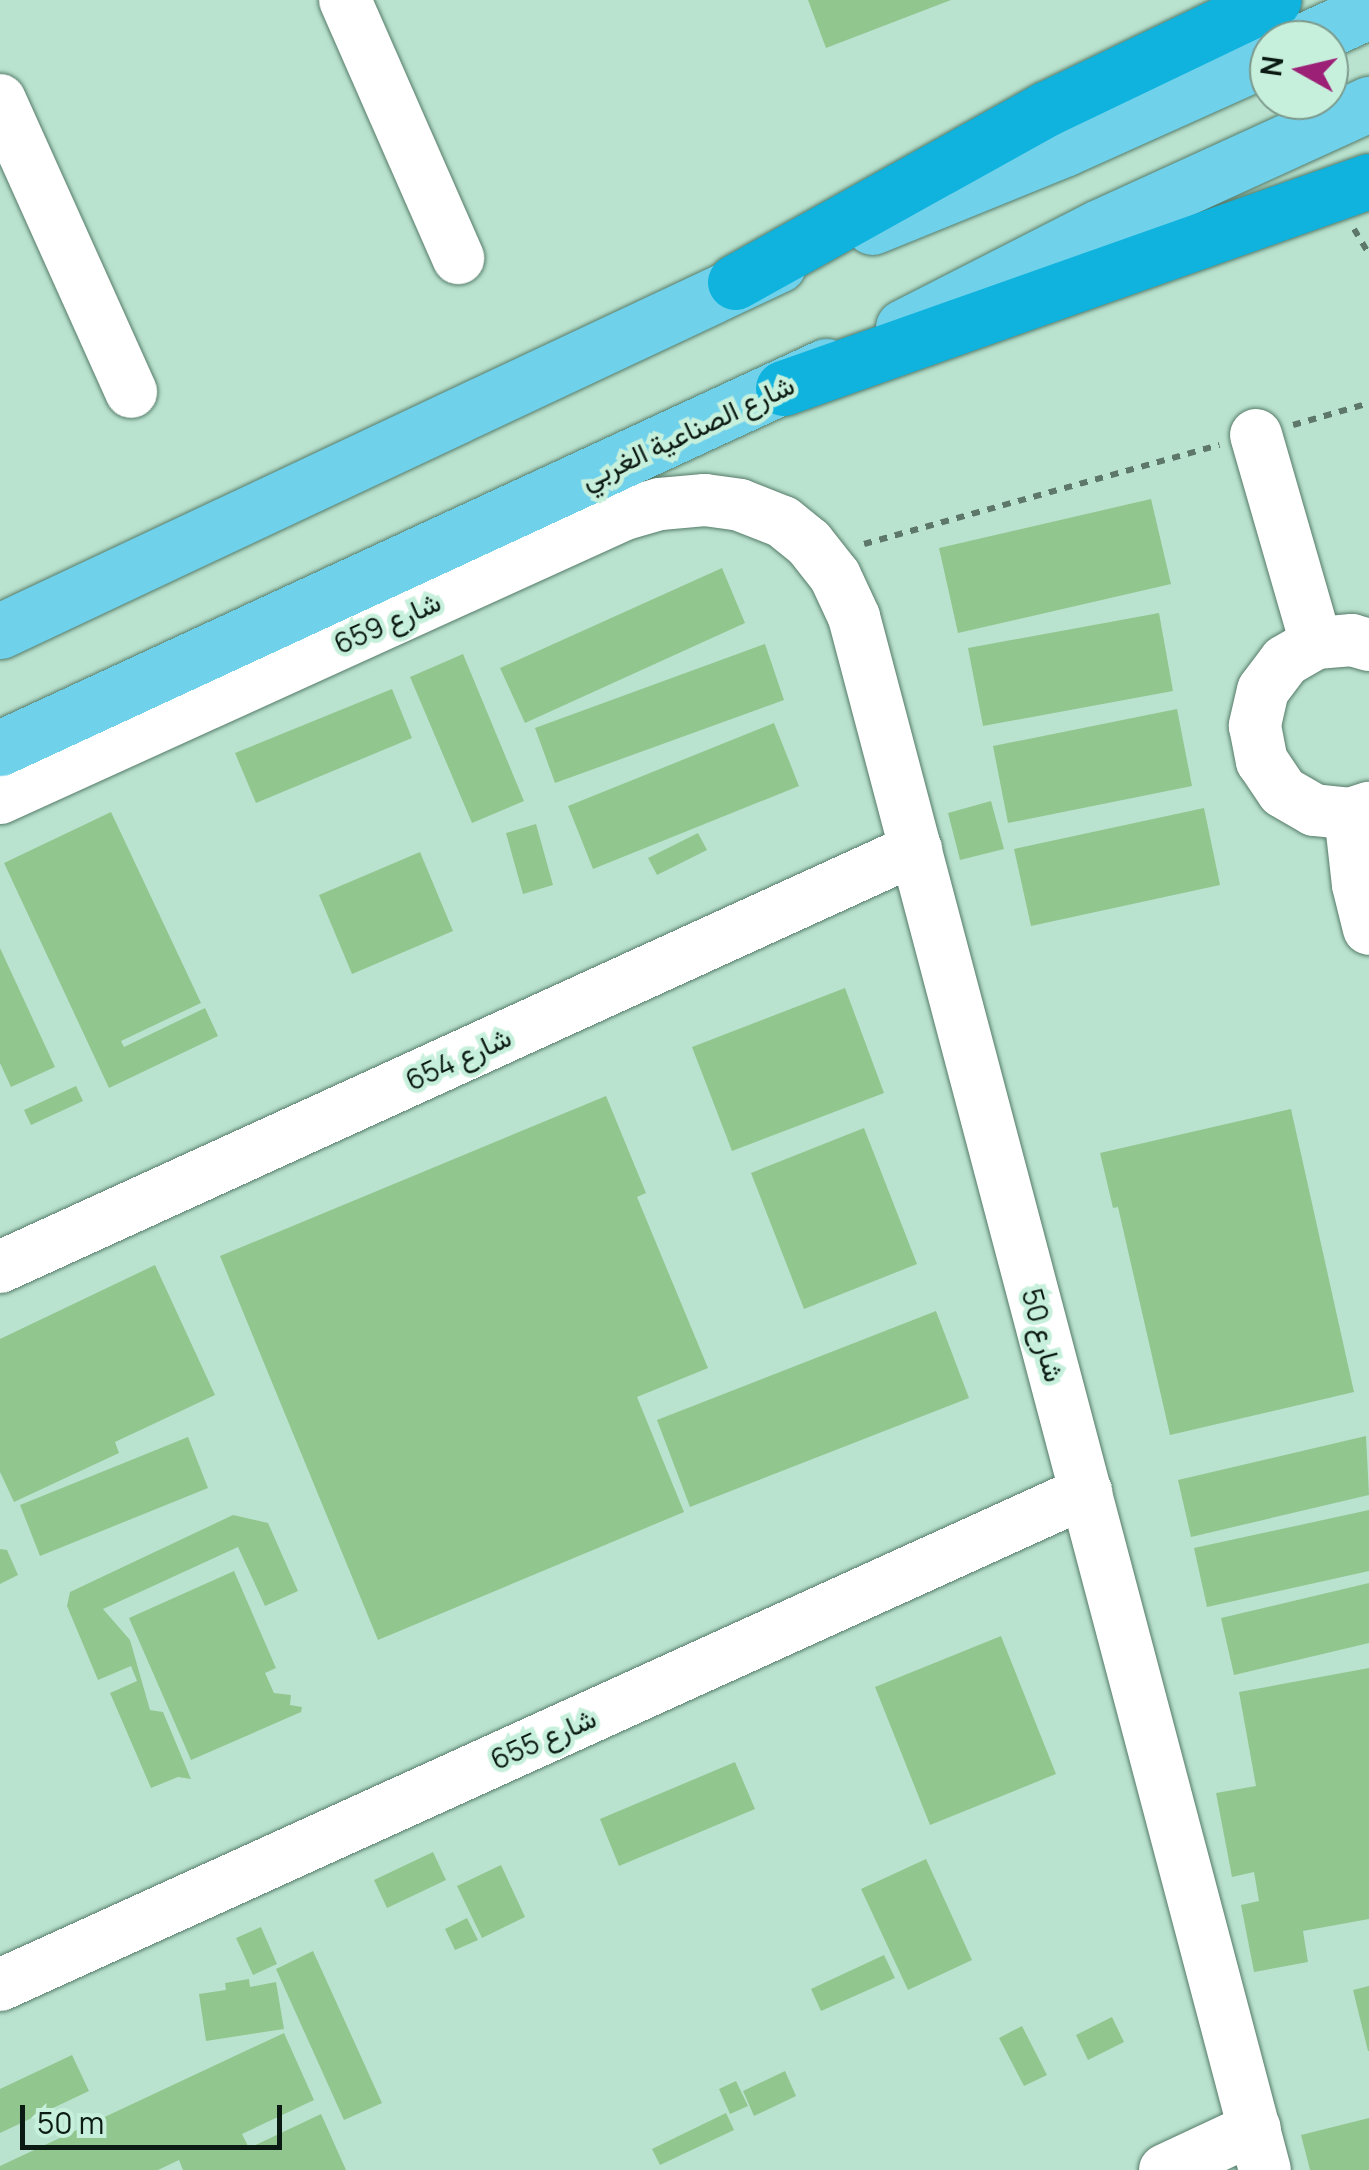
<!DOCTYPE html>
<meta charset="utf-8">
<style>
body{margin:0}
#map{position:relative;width:1369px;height:2170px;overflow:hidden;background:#bae3cf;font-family:Manrope,Vazirmatn,sans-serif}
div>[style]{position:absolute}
.building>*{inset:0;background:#91c68f}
.path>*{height:6px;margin-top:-3px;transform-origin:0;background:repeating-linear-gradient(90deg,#5d786b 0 8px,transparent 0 16px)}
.roads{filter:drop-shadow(0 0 2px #557b69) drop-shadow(0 0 2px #557b69)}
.minor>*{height:52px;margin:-26px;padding:0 26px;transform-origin:26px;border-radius:26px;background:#fff}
.major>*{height:55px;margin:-27.5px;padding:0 27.5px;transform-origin:27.5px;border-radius:27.5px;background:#70d1eb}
.highway>*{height:55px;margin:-27.5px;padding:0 27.5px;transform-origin:27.5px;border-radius:27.5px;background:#10b3de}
span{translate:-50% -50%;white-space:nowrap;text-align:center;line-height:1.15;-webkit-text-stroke:9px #c7f0dc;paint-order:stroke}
.street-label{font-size:28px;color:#0b1a13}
.north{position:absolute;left:1249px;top:20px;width:100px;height:100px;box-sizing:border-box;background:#c7f0dc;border:2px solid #7c9a8c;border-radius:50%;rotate:278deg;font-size:28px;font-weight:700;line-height:40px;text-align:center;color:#0b1a13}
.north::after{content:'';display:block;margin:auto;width:35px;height:45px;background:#9d2077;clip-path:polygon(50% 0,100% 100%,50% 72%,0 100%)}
.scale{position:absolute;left:20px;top:2105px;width:262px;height:45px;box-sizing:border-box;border:5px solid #0b1a13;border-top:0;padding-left:12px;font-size:30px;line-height:35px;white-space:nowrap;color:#0b1a13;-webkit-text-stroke:8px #c7f0dc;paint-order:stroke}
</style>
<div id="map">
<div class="building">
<div style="clip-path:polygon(808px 0,951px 0,826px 48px)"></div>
<div style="clip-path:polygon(1151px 499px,1171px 584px,958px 633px,939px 548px)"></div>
<div style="clip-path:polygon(722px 568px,745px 623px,525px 723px,500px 668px)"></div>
<div style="clip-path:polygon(1159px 613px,1173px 691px,983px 726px,968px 648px)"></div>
<div style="clip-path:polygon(765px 644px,784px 700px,555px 783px,535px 728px)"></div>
<div style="clip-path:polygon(463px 654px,524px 801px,472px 823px,410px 677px)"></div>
<div style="clip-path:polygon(392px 689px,412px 738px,256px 803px,235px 753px)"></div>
<div style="clip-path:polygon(1177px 709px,1192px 786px,1008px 823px,993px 746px)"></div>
<div style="clip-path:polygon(774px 723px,799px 786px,593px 869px,568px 806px)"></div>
<div style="clip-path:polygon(991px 801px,1004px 849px,960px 860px,948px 813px)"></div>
<div style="clip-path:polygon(1204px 808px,1220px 885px,1031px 926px,1014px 849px)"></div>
<div style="clip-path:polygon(111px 812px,201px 1003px,121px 1041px,124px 1047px,205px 1008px,218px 1036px,109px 1088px,4px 863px)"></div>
<div style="clip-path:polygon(536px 824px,553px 885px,523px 894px,506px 833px)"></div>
<div style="clip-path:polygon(698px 833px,707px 850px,657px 875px,648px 858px)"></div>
<div style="clip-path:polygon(420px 852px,453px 931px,352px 974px,319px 895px)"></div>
<div style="clip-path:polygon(0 948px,55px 1067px,11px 1087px,0 1063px)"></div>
<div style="clip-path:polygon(845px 988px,884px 1093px,732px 1151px,692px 1047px)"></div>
<div style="clip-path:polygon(76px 1086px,83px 1101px,31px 1125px,24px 1110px)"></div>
<div style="clip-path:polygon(606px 1096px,646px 1193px,637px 1197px,708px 1368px,637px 1397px,684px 1512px,378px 1640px,220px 1256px)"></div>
<div style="clip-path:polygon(1291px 1109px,1354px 1392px,1170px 1435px,1118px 1207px,1113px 1208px,1100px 1153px)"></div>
<div style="clip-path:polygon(864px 1128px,917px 1264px,804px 1309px,751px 1173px)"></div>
<div style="clip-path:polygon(155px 1265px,215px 1395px,115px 1442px,119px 1453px,14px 1502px,0 1472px,0 1339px)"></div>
<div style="clip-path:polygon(936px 1311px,969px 1398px,690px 1507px,657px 1420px)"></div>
<div style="clip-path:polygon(1366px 1436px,1369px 1495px,1191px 1537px,1178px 1480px)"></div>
<div style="clip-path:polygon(188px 1437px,208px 1488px,40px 1556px,20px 1505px)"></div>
<div style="clip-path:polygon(1369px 1510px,1369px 1571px,1207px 1607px,1194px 1548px)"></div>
<div style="clip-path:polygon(233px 1515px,268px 1523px,298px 1591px,265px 1606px,238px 1547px,103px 1609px,130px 1640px,150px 1710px,163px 1712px,191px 1779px,178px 1777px,151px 1788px,110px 1693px,137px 1681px,131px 1666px,98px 1680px,67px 1606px,70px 1592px)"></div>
<div style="clip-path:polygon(0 1549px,7px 1550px,18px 1575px,0 1584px)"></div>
<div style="clip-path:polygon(234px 1571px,276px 1668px,265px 1673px,274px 1693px,291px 1695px,290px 1705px,302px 1707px,301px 1712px,191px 1760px,129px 1618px)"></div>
<div style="clip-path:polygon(1369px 1583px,1369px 1643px,1234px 1675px,1221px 1618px)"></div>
<div style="clip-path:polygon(1001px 1636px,1056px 1774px,930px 1825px,875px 1687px)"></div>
<div style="clip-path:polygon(1369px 1668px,1369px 1919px,1303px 1931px,1308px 1962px,1254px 1972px,1241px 1905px,1259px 1901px,1254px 1872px,1232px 1877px,1216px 1793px,1256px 1786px,1239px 1692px)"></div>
<div style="clip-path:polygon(735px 1762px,755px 1809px,619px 1866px,600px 1819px)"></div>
<div style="clip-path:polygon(433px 1852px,446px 1880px,387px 1908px,374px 1880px)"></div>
<div style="clip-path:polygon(926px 1859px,972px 1960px,908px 1990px,861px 1889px)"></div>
<div style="clip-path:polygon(501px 1865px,525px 1917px,482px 1938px,457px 1886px)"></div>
<div style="clip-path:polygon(467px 1918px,478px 1940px,455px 1950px,445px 1929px)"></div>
<div style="clip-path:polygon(261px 1927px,277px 1964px,253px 1975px,236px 1938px)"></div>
<div style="clip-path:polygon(313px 1951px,382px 2103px,344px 2120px,276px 1969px)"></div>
<div style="clip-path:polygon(884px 1955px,895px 1978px,821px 2011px,811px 1989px)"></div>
<div style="clip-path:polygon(249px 1979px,250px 1987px,276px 1982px,284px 2029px,206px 2041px,199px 1994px,226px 1990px,225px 1983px)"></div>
<div style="clip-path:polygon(1369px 1986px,1369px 2051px,1368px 2051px,1353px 1990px)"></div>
<div style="clip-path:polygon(1112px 2017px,1124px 2042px,1088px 2060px,1076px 2035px)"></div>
<div style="clip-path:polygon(1022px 2026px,1047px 2075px,1024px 2086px,999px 2038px)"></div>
<div style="clip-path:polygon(284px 2033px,314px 2100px,242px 2134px,249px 2148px,321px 2114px,346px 2170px,183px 2170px,179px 2160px,158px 2170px,0 2170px,0 2166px)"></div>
<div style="clip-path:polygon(72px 2055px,89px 2091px,0 2133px,0 2089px)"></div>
<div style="clip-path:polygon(785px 2071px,796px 2096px,754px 2116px,743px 2091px)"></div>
<div style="clip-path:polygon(736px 2081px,748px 2106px,730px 2114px,719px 2089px)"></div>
<div style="clip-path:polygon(726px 2113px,734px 2130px,660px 2165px,652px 2149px)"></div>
<div style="clip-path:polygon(1369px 2118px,1369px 2170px,1310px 2170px,1301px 2135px)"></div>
</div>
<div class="path">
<div style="left:1354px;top:229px;width:29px;rotate:59deg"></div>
<div style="left:1293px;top:425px;width:79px;rotate:-16.1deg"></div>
<div style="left:864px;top:544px;width:369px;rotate:-15.6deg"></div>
</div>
<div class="roads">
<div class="minor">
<div style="left:345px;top:0;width:282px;rotate:66.3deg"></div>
<div style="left:0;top:100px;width:320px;rotate:65.8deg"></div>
<div style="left:1256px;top:435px;width:216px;rotate:73.9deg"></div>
<div style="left:1369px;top:645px;width:18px;rotate:-164deg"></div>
<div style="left:1352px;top:640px;width:36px;rotate:175deg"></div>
<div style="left:1316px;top:643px;width:36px;rotate:150deg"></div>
<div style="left:1285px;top:661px;width:36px;rotate:127deg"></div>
<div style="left:1263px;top:690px;width:37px;rotate:103deg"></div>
<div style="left:1255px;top:726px;width:36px;rotate:79deg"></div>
<div style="left:1262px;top:761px;width:37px;rotate:56deg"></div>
<div style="left:1283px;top:792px;width:36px;rotate:30deg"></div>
<div style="left:1314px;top:810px;width:36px;rotate:6deg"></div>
<div style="left:1350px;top:814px;width:20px;rotate:-18deg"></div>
<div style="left:0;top:798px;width:686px;rotate:-24.44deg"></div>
<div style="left:625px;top:514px;width:36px;rotate:-16deg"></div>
<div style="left:660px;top:504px;width:45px;rotate:-5.1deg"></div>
<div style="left:705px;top:500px;width:35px;rotate:8deg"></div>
<div style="left:740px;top:505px;width:46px;rotate:21.6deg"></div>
<div style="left:783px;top:522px;width:33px;rotate:39deg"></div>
<div style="left:809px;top:543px;width:42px;rotate:51.8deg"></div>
<div style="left:835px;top:576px;width:45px;rotate:65.1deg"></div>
<div style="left:854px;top:617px;width:1606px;rotate:75.18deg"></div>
<div style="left:1350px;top:814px;width:71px;rotate:83.6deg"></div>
<div style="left:1358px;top:885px;width:45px;rotate:76deg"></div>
<div style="left:0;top:1267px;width:1007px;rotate:-24.53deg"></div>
<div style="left:0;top:1985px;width:1193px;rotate:-24.42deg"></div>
<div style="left:1165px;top:2170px;width:99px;rotate:-25deg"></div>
</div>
<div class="major">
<div style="left:1305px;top:40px;width:70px;rotate:-24.4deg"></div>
<div style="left:872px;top:227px;width:207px;rotate:-22.1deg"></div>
<div style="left:1064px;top:149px;width:225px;rotate:-24.2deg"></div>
<div style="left:903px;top:327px;width:220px;rotate:-27deg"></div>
<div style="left:1099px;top:227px;width:297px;rotate:-24.5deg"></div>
<div style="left:0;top:631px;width:860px;rotate:-25.19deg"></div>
<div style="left:0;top:748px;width:910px;rotate:-24.82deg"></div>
</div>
<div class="highway">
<div style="left:735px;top:282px;width:358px;rotate:-29.1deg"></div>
<div style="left:1048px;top:108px;width:250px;rotate:-25.6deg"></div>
<div style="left:783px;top:388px;width:621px;rotate:-19.46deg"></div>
</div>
</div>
<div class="street-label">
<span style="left:687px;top:431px;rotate:-25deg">شارع الصناعية الغربي</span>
<span style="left:387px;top:622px;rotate:-24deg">شارع 659</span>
<span style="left:458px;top:1058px;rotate:-25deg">شارع 654</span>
<span style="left:1044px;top:1335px;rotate:75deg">شارع 50</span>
<span style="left:543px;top:1738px;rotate:-24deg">شارع 655</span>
</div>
<div class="north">N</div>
<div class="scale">50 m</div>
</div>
